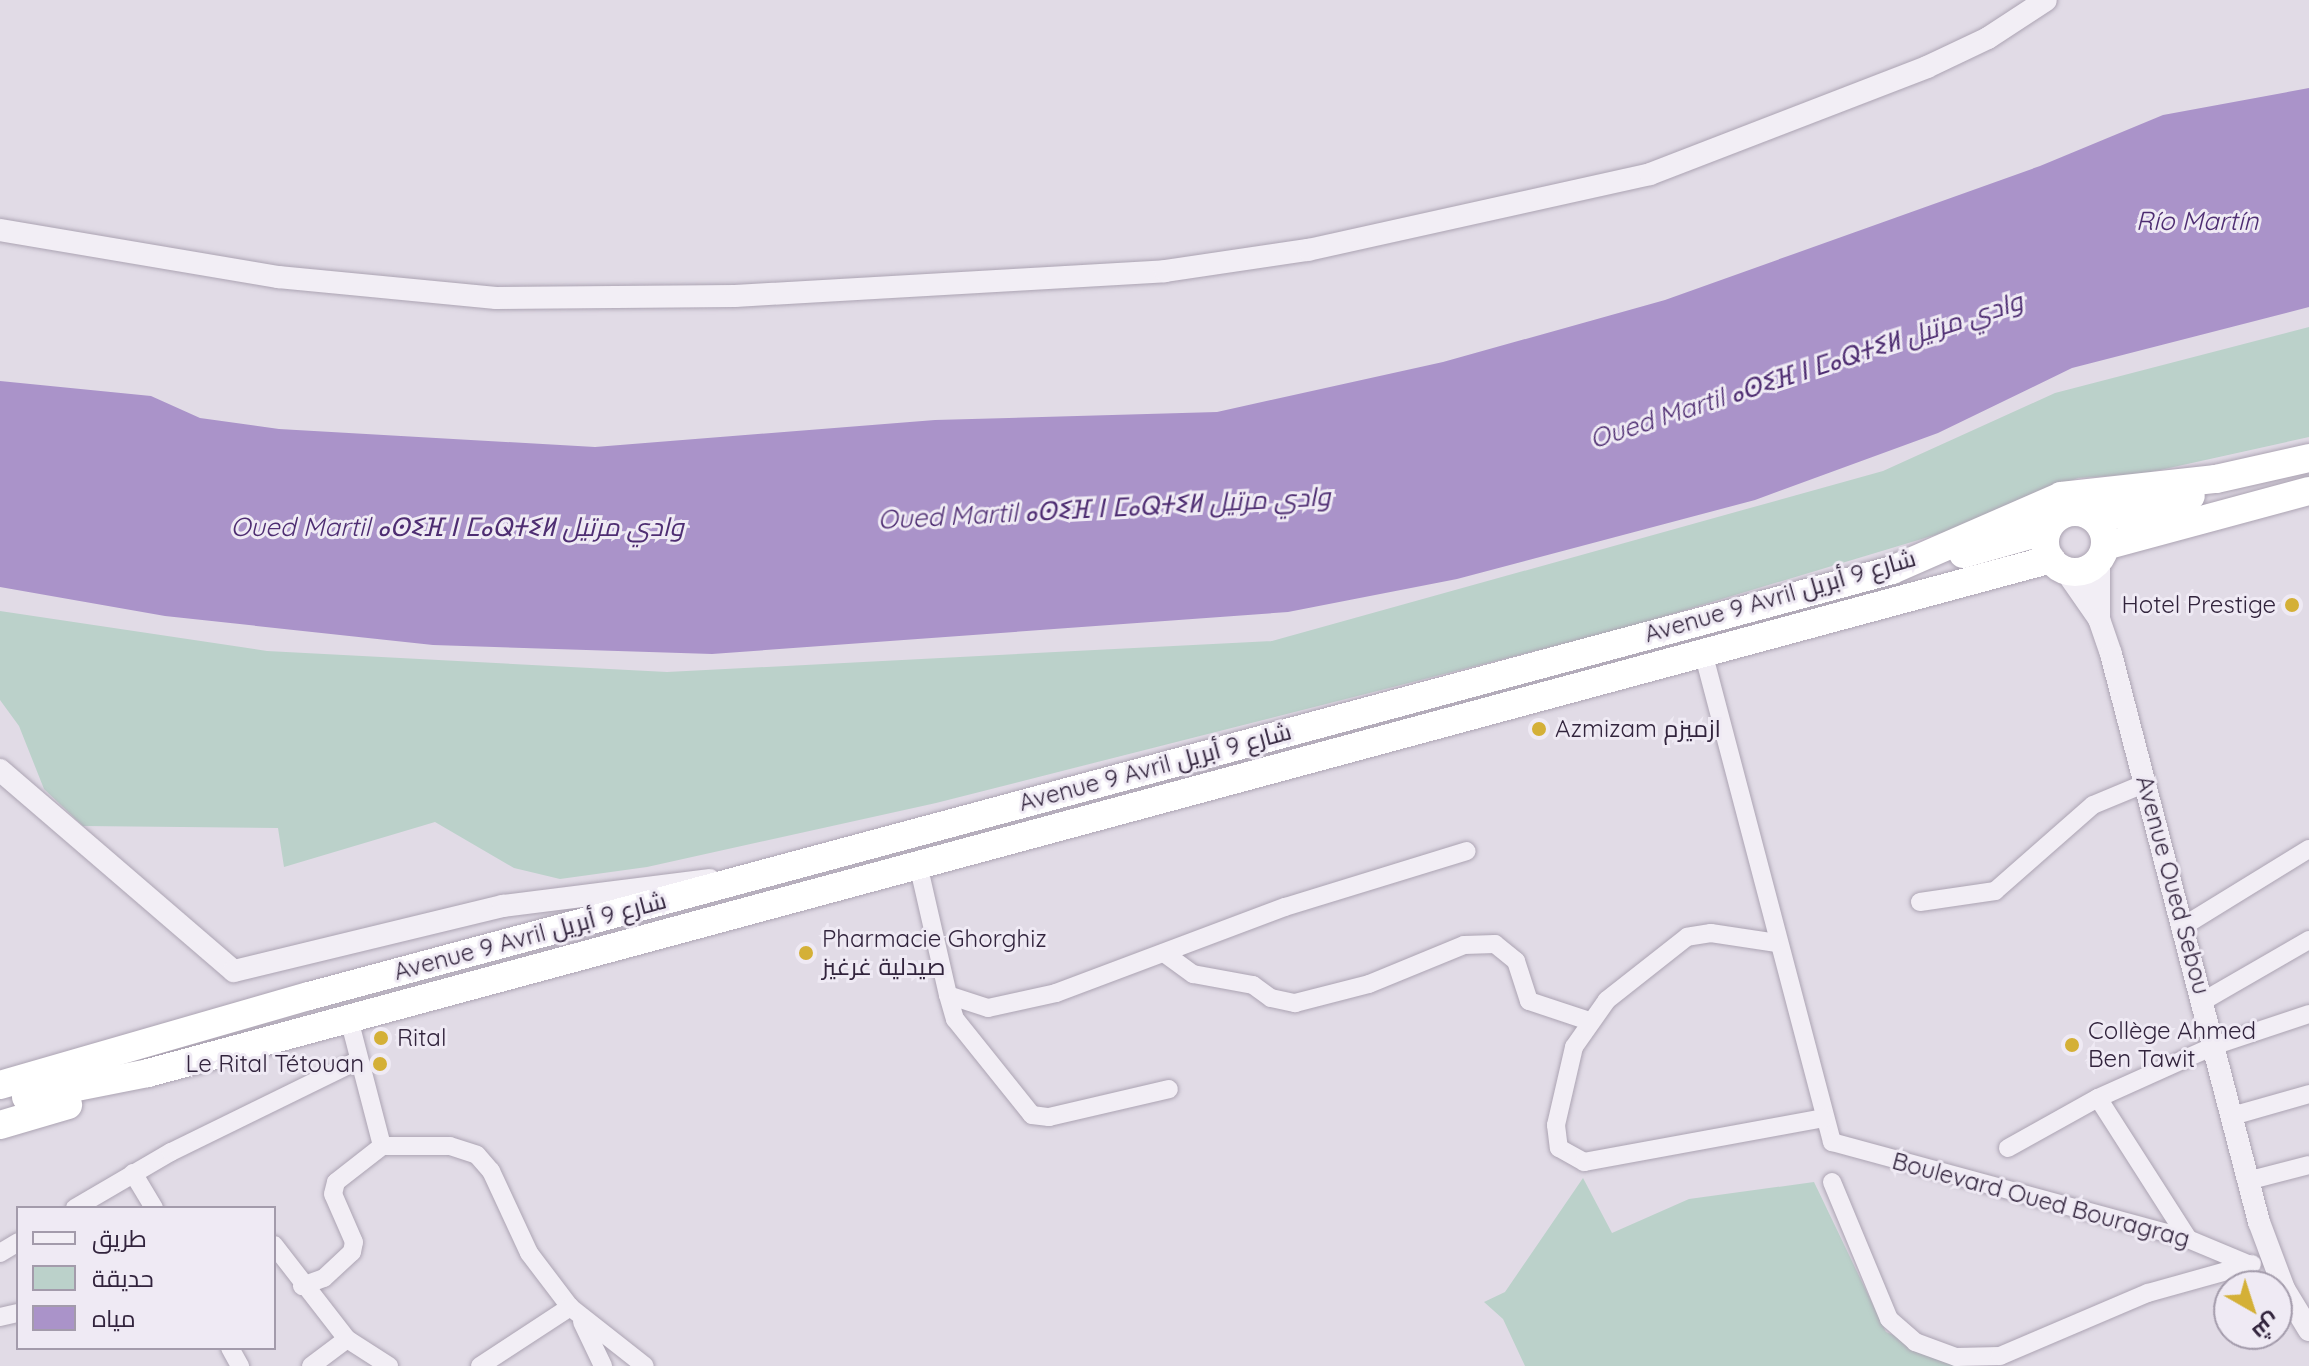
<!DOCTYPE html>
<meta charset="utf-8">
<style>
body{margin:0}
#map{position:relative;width:2309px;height:1366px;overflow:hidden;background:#e1dbe6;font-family:Quicksand,Cairo,"Noto Sans Tifinagh",sans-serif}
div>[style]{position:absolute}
.green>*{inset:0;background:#bbd1ca}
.water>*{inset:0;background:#aa93c9}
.roads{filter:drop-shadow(0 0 2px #aca4b3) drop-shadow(0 0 2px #aca4b3)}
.minor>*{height:18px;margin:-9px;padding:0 9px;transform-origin:9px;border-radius:9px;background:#f2eef5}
.tertiary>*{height:22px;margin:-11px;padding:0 11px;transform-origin:11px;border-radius:11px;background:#f2eef5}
.trunk>*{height:28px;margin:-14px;padding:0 14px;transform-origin:14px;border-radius:14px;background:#fff}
.trunk>.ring{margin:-14px;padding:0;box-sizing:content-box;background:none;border:28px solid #fff;border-radius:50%}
.dots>*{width:22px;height:22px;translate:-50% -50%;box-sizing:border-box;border:4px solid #efeaf4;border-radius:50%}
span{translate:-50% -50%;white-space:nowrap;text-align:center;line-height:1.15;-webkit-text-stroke:6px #efeaf4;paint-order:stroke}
.street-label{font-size:24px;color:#32243d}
.poi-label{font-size:24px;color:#32243d}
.right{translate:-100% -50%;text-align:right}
.left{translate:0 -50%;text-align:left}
.water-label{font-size:26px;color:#4e2d72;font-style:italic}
.legend{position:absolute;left:16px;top:1206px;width:260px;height:144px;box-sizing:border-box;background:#efeaf4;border:2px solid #a39bab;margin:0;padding:10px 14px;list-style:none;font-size:24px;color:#32243d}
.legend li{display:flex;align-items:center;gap:16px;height:40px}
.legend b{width:40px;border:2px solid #a39bab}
.north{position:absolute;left:2213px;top:1270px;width:80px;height:80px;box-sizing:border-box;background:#efeaf4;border:2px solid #a39bab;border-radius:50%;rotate:141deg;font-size:22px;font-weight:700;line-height:32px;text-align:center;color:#32243d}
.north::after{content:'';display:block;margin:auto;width:28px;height:36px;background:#d4b037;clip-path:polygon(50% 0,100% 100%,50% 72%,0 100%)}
</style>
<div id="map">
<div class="green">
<div style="clip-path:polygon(2309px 327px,2309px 437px,2142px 474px,2078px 478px,1945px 532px,1629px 627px,936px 803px,647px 867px,560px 879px,514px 868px,435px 822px,284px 867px,278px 828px,83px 826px,44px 789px,19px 726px,0 700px,0 611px,267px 651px,667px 672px,1272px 641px,1883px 471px,2055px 393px)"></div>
<div style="clip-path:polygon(1583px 1178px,1612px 1233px,1689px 1199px,1814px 1182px,1886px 1332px,1969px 1366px,1525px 1366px,1503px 1319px,1484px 1302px,1505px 1292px)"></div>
</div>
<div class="water">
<div style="clip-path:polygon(2309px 88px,2309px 307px,2072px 368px,1938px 433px,1755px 500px,1457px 579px,1288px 612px,712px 654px,433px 645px,165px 616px,0 587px,0 381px,151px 396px,200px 418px,279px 429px,595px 447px,935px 420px,1217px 412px,1443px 362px,1665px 300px,2040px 166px,2163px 115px)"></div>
</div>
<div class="roads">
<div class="minor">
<div style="left:1703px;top:652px;width:507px;rotate:75.25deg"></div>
<div style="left:1832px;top:1142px;width:369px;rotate:15.2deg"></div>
<div style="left:2188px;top:1239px;width:65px;rotate:22.6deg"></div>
<div style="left:918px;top:864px;width:134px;rotate:77.1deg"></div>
<div style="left:948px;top:995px;width:42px;rotate:18deg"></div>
<div style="left:988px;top:1008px;width:70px;rotate:-12.4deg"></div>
<div style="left:1056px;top:993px;width:245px;rotate:-20.6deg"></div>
<div style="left:1285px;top:907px;width:190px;rotate:-17.1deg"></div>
<div style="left:1920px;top:902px;width:76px;rotate:-8.3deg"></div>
<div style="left:1995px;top:891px;width:130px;rotate:-41.3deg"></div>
<div style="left:2093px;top:805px;width:57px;rotate:-22.5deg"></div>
<div style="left:2182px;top:927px;width:149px;rotate:-31.6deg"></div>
<div style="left:1777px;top:943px;width:67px;rotate:-171.4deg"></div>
<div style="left:1711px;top:933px;width:24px;rotate:171deg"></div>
<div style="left:1687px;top:937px;width:102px;rotate:141.8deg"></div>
<div style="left:1607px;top:1000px;width:57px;rotate:125.1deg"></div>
<div style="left:1574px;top:1047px;width:80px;rotate:103deg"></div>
<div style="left:1556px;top:1125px;width:23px;rotate:83deg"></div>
<div style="left:1559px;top:1148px;width:29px;rotate:29deg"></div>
<div style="left:1584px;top:1162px;width:244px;rotate:-10.4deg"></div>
<div style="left:1164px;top:953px;width:36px;rotate:36deg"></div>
<div style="left:1193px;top:974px;width:61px;rotate:10.4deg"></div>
<div style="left:1253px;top:985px;width:22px;rotate:36deg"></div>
<div style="left:1271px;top:998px;width:25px;rotate:12deg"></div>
<div style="left:1295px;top:1003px;width:76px;rotate:-14.4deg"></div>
<div style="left:1369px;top:984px;width:103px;rotate:-22.3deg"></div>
<div style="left:1464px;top:945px;width:31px;rotate:-2deg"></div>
<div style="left:1495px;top:944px;width:27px;rotate:39deg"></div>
<div style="left:1516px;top:961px;width:42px;rotate:72deg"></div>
<div style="left:1529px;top:1001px;width:63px;rotate:18.4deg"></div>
<div style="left:948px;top:995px;width:25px;rotate:74deg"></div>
<div style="left:955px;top:1019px;width:123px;rotate:51.3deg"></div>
<div style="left:1032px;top:1115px;width:17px;rotate:7deg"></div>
<div style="left:1049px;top:1117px;width:123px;rotate:-13.1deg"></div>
<div style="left:2205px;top:1000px;width:120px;rotate:-30deg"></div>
<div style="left:349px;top:1019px;width:131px;rotate:75.4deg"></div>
<div style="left:382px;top:1146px;width:68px"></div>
<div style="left:450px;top:1146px;width:28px;rotate:18deg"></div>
<div style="left:477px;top:1155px;width:21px;rotate:49deg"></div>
<div style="left:491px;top:1171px;width:90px;rotate:65.1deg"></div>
<div style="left:529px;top:1253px;width:68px;rotate:52.8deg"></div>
<div style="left:570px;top:1307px;width:95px;rotate:38.2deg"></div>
<div style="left:2098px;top:1098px;width:167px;rotate:57.4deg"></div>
<div style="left:2232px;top:1116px;width:80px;rotate:-15.9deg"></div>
<div style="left:2008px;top:1148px;width:103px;rotate:-29.1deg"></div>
<div style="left:2098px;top:1098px;width:129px;rotate:-24.2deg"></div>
<div style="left:2216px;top:1045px;width:98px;rotate:-18.4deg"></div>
<div style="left:133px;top:1173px;width:41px;rotate:59deg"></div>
<div style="left:2247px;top:1181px;width:64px;rotate:-14.5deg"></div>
<div style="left:1832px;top:1182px;width:148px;rotate:67.4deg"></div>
<div style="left:1889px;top:1319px;width:35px;rotate:41deg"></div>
<div style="left:1915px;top:1342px;width:44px;rotate:20.1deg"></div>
<div style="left:1956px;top:1357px;width:44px;rotate:-1.3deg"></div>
<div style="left:2000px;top:1356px;width:161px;rotate:-23.1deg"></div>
<div style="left:2148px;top:1293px;width:108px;rotate:-15.6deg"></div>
<div style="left:75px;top:1208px;width:111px;rotate:-30.3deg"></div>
<div style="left:171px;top:1152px;width:207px;rotate:-26.1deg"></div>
<div style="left:274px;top:1245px;width:119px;rotate:52.2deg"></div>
<div style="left:347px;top:1339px;width:45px;rotate:143.1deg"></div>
<div style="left:0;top:1253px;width:21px;rotate:-31deg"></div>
<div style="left:302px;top:1286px;width:23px;rotate:-20deg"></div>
<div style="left:324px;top:1278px;width:38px;rotate:-43deg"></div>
<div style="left:352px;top:1252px;width:10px;rotate:-79deg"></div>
<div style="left:354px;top:1242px;width:52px;rotate:-113.6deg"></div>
<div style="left:333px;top:1194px;width:12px;rotate:-76deg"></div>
<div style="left:336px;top:1182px;width:58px;rotate:-38deg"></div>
<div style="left:0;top:1317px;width:18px;rotate:-13deg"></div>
<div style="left:582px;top:1322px;width:49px;rotate:64.5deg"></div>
<div style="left:347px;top:1339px;width:50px;rotate:32.7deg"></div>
<div style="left:230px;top:1348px;width:21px;rotate:61deg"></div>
<div style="left:480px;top:1366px;width:108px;rotate:-33.2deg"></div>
</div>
<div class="tertiary">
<div style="left:0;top:230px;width:282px;rotate:9.6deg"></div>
<div style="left:278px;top:277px;width:219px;rotate:5.5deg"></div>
<div style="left:496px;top:298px;width:239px;rotate:-0.5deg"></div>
<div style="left:735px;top:296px;width:431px;rotate:-3.3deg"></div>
<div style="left:1165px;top:271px;width:145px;rotate:-8.4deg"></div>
<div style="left:1308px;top:250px;width:350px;rotate:-12.5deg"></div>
<div style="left:1650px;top:174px;width:297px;rotate:-21.1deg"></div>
<div style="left:1927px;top:67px;width:68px;rotate:-25.4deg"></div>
<div style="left:1988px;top:38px;width:69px;rotate:-33.2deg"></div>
<div style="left:2099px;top:559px;width:60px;rotate:90deg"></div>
<div style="left:2065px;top:570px;width:60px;rotate:55.2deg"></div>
<div style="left:2099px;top:619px;width:37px;rotate:71deg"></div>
<div style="left:2111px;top:654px;width:587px;rotate:75.4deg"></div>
<div style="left:2259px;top:1222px;width:72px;rotate:69.5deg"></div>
<div style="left:2284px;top:1289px;width:48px;rotate:58.6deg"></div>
<div style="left:0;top:770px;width:308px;rotate:40.7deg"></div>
<div style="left:234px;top:971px;width:277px;rotate:-13.6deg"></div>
<div style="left:503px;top:906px;width:208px;rotate:-7.2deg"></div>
</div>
<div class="trunk">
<div class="ring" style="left:2045px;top:512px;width:32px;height:32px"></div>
<div style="left:2091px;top:516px;width:39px;rotate:-4deg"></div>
<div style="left:2130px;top:513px;width:63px;rotate:-15.6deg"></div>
<div style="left:2105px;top:546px;width:211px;rotate:-15.1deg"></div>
<div style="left:1963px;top:554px;width:87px;rotate:-15.9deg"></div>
<div style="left:0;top:1085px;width:322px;rotate:-16.1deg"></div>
<div style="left:309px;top:996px;width:1639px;rotate:-15.06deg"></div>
<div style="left:1892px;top:570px;width:184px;rotate:-23.6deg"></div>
<div style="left:2061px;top:496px;width:156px;rotate:-6.3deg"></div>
<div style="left:2216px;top:479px;width:95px;rotate:-12.7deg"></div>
<div style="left:26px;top:1097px;width:124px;rotate:-11.1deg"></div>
<div style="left:148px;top:1073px;width:1971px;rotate:-15.11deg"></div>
<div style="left:0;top:1125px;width:71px;rotate:-16.4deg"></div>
</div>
</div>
<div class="dots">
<div style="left:2292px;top:605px;background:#d4b037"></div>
<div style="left:1539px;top:729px;background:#d4b037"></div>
<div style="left:806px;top:953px;background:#d4b037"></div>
<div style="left:381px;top:1038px;background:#d4b037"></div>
<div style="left:2072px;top:1045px;background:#d4b037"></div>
<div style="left:380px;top:1064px;background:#d4b037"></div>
</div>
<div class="street-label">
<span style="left:1780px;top:596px;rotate:-16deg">Avenue 9 Avril شارع 9 أبريل</span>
<span style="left:1155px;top:767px;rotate:-15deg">Avenue 9 Avril شارع 9 أبريل</span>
<span style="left:2173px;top:885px;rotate:75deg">Avenue Oued Sebou</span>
<span style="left:530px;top:936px;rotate:-15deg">Avenue 9 Avril شارع 9 أبريل</span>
<span style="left:2041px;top:1200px;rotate:15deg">Boulevard Oued Bouragrag</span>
</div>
<div class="poi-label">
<span class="right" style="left:2276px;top:605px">Hotel Prestige</span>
<span class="left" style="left:1555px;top:729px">Azmizam ازميزم</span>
<span class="left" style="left:822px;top:953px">Pharmacie Ghorghiz<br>صيدلية غرغيز</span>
<span class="left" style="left:2088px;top:1045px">Collège Ahmed<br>Ben Tawit</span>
<span class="left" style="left:397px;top:1038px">Rital</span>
<span class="right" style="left:364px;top:1064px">Le Rital Tétouan</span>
</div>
<div class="water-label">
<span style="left:2197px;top:221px">Río Martín</span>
<span style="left:1806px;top:370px;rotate:-18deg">Oued Martil ⴰⵙⵉⴼ ⵏ ⵎⴰⵕⵜⵉⵍ وادي مرتيل</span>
<span style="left:1104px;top:508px;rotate:-3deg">Oued Martil ⴰⵙⵉⴼ ⵏ ⵎⴰⵕⵜⵉⵍ وادي مرتيل</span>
<span style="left:457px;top:527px">Oued Martil ⴰⵙⵉⴼ ⵏ ⵎⴰⵕⵜⵉⵍ وادي مرتيل</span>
</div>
<ul class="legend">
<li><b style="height:10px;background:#f2eef5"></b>طريق</li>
<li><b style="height:22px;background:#bbd1ca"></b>حديقة</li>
<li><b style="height:22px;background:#aa93c9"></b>مياه</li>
</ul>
<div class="north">ش</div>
</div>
